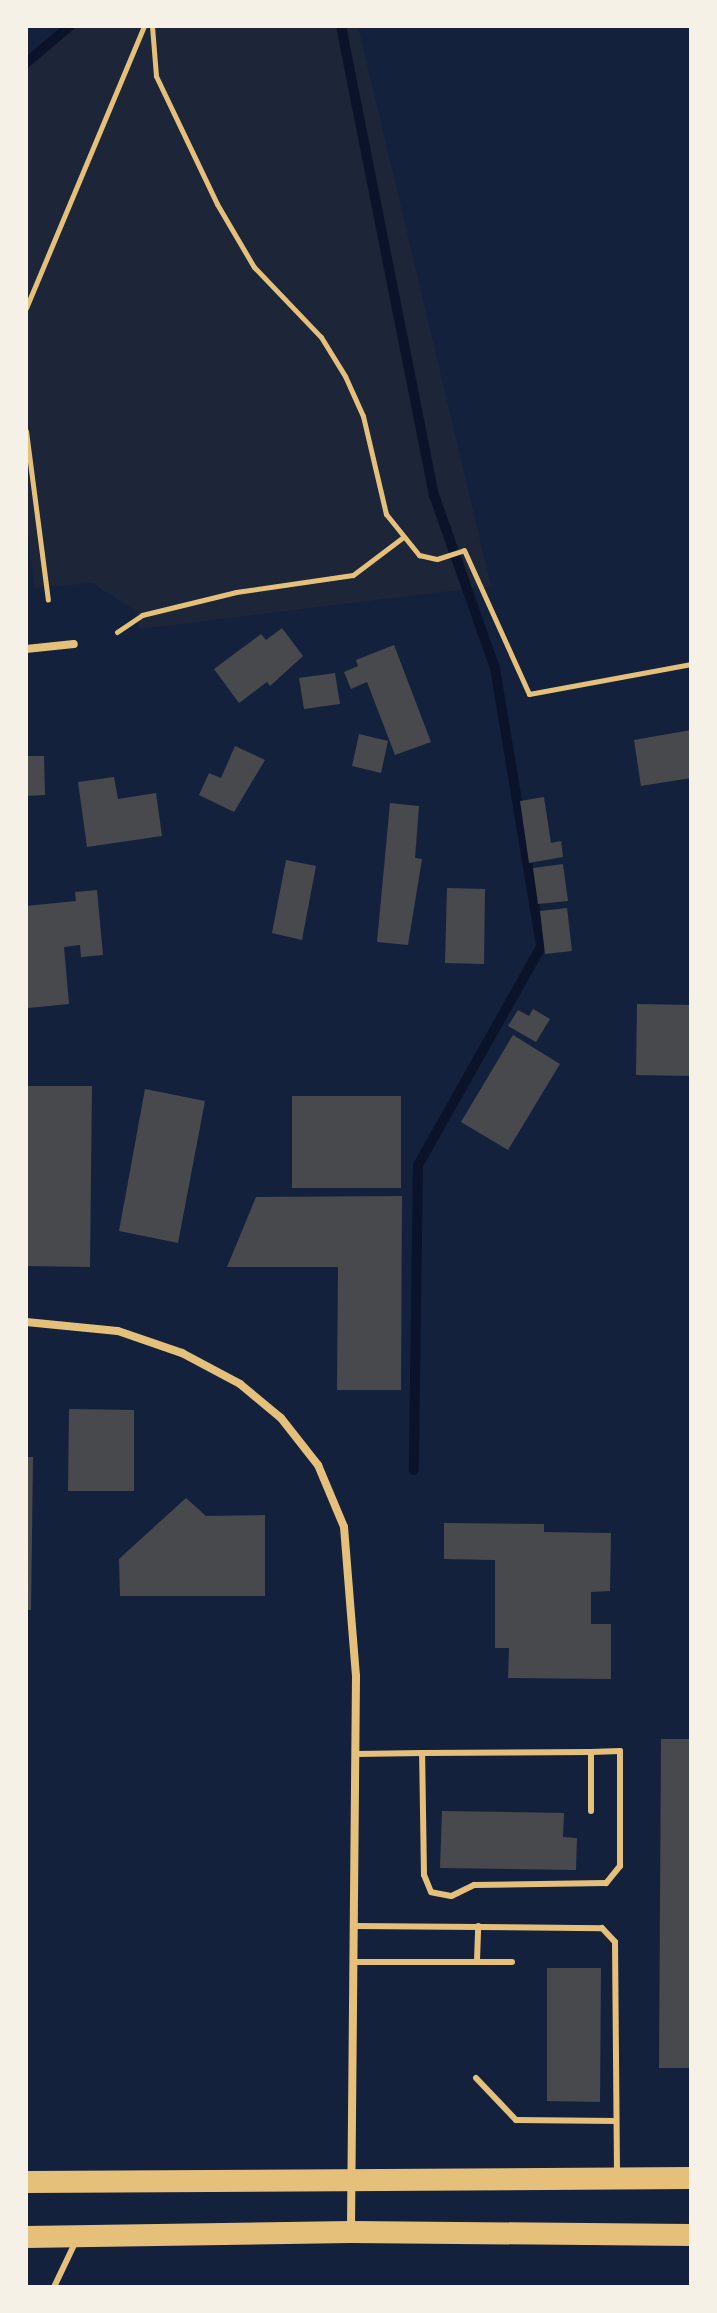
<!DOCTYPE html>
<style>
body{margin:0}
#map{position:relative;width:717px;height:2313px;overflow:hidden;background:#14213d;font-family:Lato,sans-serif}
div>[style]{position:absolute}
.green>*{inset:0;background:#1d2539}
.stream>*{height:10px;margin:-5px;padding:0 5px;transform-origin:5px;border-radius:5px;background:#0b132b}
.building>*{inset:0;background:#48494c}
.path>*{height:5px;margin:-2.5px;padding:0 2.5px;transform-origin:2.5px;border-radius:2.5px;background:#e5c07b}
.service>*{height:6px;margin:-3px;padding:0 3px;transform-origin:3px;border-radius:3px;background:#e5c07b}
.minor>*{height:8px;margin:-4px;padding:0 4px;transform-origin:4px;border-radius:4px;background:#e5c07b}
.trunk>*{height:22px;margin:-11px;padding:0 11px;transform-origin:11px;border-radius:11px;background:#e5c07b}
span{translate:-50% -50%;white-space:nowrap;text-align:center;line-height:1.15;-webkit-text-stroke:6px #f6f1e7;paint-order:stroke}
.frame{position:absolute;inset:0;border:28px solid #f6f1e7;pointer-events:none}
</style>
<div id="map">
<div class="green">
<div style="clip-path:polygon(358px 26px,491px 586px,139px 629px,134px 610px,92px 583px,34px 588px,26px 514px,26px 58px,76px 27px)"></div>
</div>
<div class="stream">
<div style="left:341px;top:26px;width:478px;rotate:78.8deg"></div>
<div style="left:434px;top:495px;width:183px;rotate:70.6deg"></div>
<div style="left:495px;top:668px;width:283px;rotate:80.6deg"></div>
<div style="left:541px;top:947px;width:250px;rotate:119.4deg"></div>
<div style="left:418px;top:1165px;width:305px;rotate:90.8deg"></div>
<div style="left:26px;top:63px;width:57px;rotate:-40.1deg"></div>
</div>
<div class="building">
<div style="clip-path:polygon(282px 628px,303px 656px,270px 686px,267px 682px,239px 703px,214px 669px,261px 634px,266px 640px)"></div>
<div style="clip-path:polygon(394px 645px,431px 742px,395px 755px,367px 682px,351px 689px,344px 672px,358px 666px,356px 660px)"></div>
<div style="clip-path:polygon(335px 673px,340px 704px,304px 709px,299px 678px)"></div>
<div style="clip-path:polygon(691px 730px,691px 778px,641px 786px,634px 740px)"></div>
<div style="clip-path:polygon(359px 734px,388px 741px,381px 773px,352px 766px)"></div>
<div style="clip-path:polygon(235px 746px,265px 760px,234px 812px,199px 795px,209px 773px,221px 778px)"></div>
<div style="clip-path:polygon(26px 756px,44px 756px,45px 795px,26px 796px)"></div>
<div style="clip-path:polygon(114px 777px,118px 799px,156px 793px,162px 836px,87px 847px,78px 782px)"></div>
<div style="clip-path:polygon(544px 797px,551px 843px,561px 841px,563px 857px,529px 863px,520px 801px)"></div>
<div style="clip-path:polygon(390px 803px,419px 806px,415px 858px,422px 859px,408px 945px,377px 942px)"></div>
<div style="clip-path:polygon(286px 860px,316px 866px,302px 940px,272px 933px)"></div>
<div style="clip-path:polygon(563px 864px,568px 901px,538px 904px,533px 868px)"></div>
<div style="clip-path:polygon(447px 888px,485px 889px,484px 964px,445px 963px)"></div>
<div style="clip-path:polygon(97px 890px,103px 955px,81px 957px,80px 945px,64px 947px,69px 1004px,28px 1008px,26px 906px,76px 901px,75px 892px)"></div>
<div style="clip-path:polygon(567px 908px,572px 951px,545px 954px,540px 911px)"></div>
<div style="clip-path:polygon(637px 1004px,691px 1005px,691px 1076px,636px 1075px)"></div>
<div style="clip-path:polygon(533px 1009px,550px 1019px,536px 1042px,508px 1026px,518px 1010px,529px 1016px)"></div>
<div style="clip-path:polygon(513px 1035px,560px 1064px,508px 1150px,461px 1122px)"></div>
<div style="clip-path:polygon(26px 1086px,92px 1086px,90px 1267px,26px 1266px)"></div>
<div style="clip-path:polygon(145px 1089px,205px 1101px,178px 1243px,119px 1231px)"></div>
<div style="clip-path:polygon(292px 1096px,401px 1096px,401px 1188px,292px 1188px)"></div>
<div style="clip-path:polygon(402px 1196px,401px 1390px,337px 1390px,338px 1267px,227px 1267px,256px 1197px)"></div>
<div style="clip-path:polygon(69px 1409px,134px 1410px,134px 1491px,68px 1491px)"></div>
<div style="clip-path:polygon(26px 1457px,33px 1457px,31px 1610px,26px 1610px)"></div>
<div style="clip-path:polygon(186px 1498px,206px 1516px,265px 1515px,265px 1596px,120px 1596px,119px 1559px)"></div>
<div style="clip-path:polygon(444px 1523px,544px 1524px,544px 1532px,611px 1533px,610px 1591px,591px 1592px,591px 1624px,611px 1624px,611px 1679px,508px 1678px,509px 1648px,495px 1648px,495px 1560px,444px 1559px)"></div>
<div style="clip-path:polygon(661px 1739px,691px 1739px,691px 2068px,659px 2068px)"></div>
<div style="clip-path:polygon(442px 1811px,564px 1813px,563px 1837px,577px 1838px,576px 1870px,440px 1868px)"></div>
<div style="clip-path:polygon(547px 1968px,601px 1968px,600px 2102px,547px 2101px)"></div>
</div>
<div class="path">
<div style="left:152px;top:26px;width:50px;rotate:85.4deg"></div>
<div style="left:156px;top:76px;width:142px;rotate:64.5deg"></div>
<div style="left:217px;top:204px;width:73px;rotate:59.6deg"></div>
<div style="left:254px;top:267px;width:97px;rotate:46.3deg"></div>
<div style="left:321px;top:337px;width:46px;rotate:58.4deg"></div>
<div style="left:345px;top:376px;width:44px;rotate:65.8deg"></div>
<div style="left:363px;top:416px;width:101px;rotate:76.8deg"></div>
<div style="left:386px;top:514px;width:53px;rotate:51.2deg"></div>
<div style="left:419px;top:555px;width:18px;rotate:13deg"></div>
<div style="left:437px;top:559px;width:28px;rotate:-18deg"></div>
<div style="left:464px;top:550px;width:158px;rotate:65.7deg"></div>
<div style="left:529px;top:694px;width:165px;rotate:-10.5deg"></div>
<div style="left:26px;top:308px;width:306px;rotate:-67.3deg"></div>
<div style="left:26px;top:431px;width:170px;rotate:82.6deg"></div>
<div style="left:117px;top:632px;width:30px;rotate:-34deg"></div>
<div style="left:142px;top:615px;width:97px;rotate:-13.7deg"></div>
<div style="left:236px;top:592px;width:118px;rotate:-8.3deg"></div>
<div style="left:353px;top:575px;width:61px;rotate:-37.1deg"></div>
</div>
<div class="service">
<div style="left:356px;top:1754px;width:66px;rotate:-0.9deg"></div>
<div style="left:422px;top:1753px;width:169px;rotate:-0.3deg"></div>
<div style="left:591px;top:1752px;width:29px;rotate:-2deg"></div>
<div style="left:620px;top:1751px;width:115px;rotate:90deg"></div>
<div style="left:620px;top:1866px;width:22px;rotate:129deg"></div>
<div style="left:606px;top:1883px;width:132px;rotate:179.1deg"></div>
<div style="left:474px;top:1885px;width:25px;rotate:154deg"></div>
<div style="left:451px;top:1896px;width:20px;rotate:-169deg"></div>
<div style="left:431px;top:1892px;width:18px;rotate:-112deg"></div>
<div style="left:424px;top:1875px;width:122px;rotate:-90.9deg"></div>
<div style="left:591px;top:1811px;width:59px;rotate:-90deg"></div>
<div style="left:355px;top:1926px;width:247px;rotate:0.5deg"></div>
<div style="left:602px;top:1928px;width:19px;rotate:47deg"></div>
<div style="left:615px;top:1942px;width:231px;rotate:89.5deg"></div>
<div style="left:477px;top:1961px;width:35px;rotate:-88deg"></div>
<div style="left:355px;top:1962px;width:157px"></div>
<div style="left:476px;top:2078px;width:58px;rotate:46.4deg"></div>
<div style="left:516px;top:2120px;width:100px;rotate:0.6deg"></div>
<div style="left:54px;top:2287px;width:49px;rotate:-64.5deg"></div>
</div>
<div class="minor">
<div style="left:26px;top:649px;width:48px;rotate:-5.9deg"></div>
<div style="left:26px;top:1322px;width:92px;rotate:5.6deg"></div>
<div style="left:118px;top:1331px;width:68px;rotate:19deg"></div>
<div style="left:182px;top:1353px;width:66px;rotate:28.1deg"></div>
<div style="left:240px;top:1384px;width:53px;rotate:39.7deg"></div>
<div style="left:281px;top:1418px;width:60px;rotate:51.8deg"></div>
<div style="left:318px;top:1465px;width:67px;rotate:67.2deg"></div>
<div style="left:344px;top:1527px;width:149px;rotate:85.4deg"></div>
<div style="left:356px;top:1676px;width:555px;rotate:90.52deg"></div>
</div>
<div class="trunk">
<div style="left:26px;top:2182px;width:665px;rotate:-0.34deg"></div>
<div style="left:26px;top:2237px;width:325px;rotate:-0.9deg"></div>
<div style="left:351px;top:2232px;width:340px;rotate:0.5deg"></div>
</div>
<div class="frame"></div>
</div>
